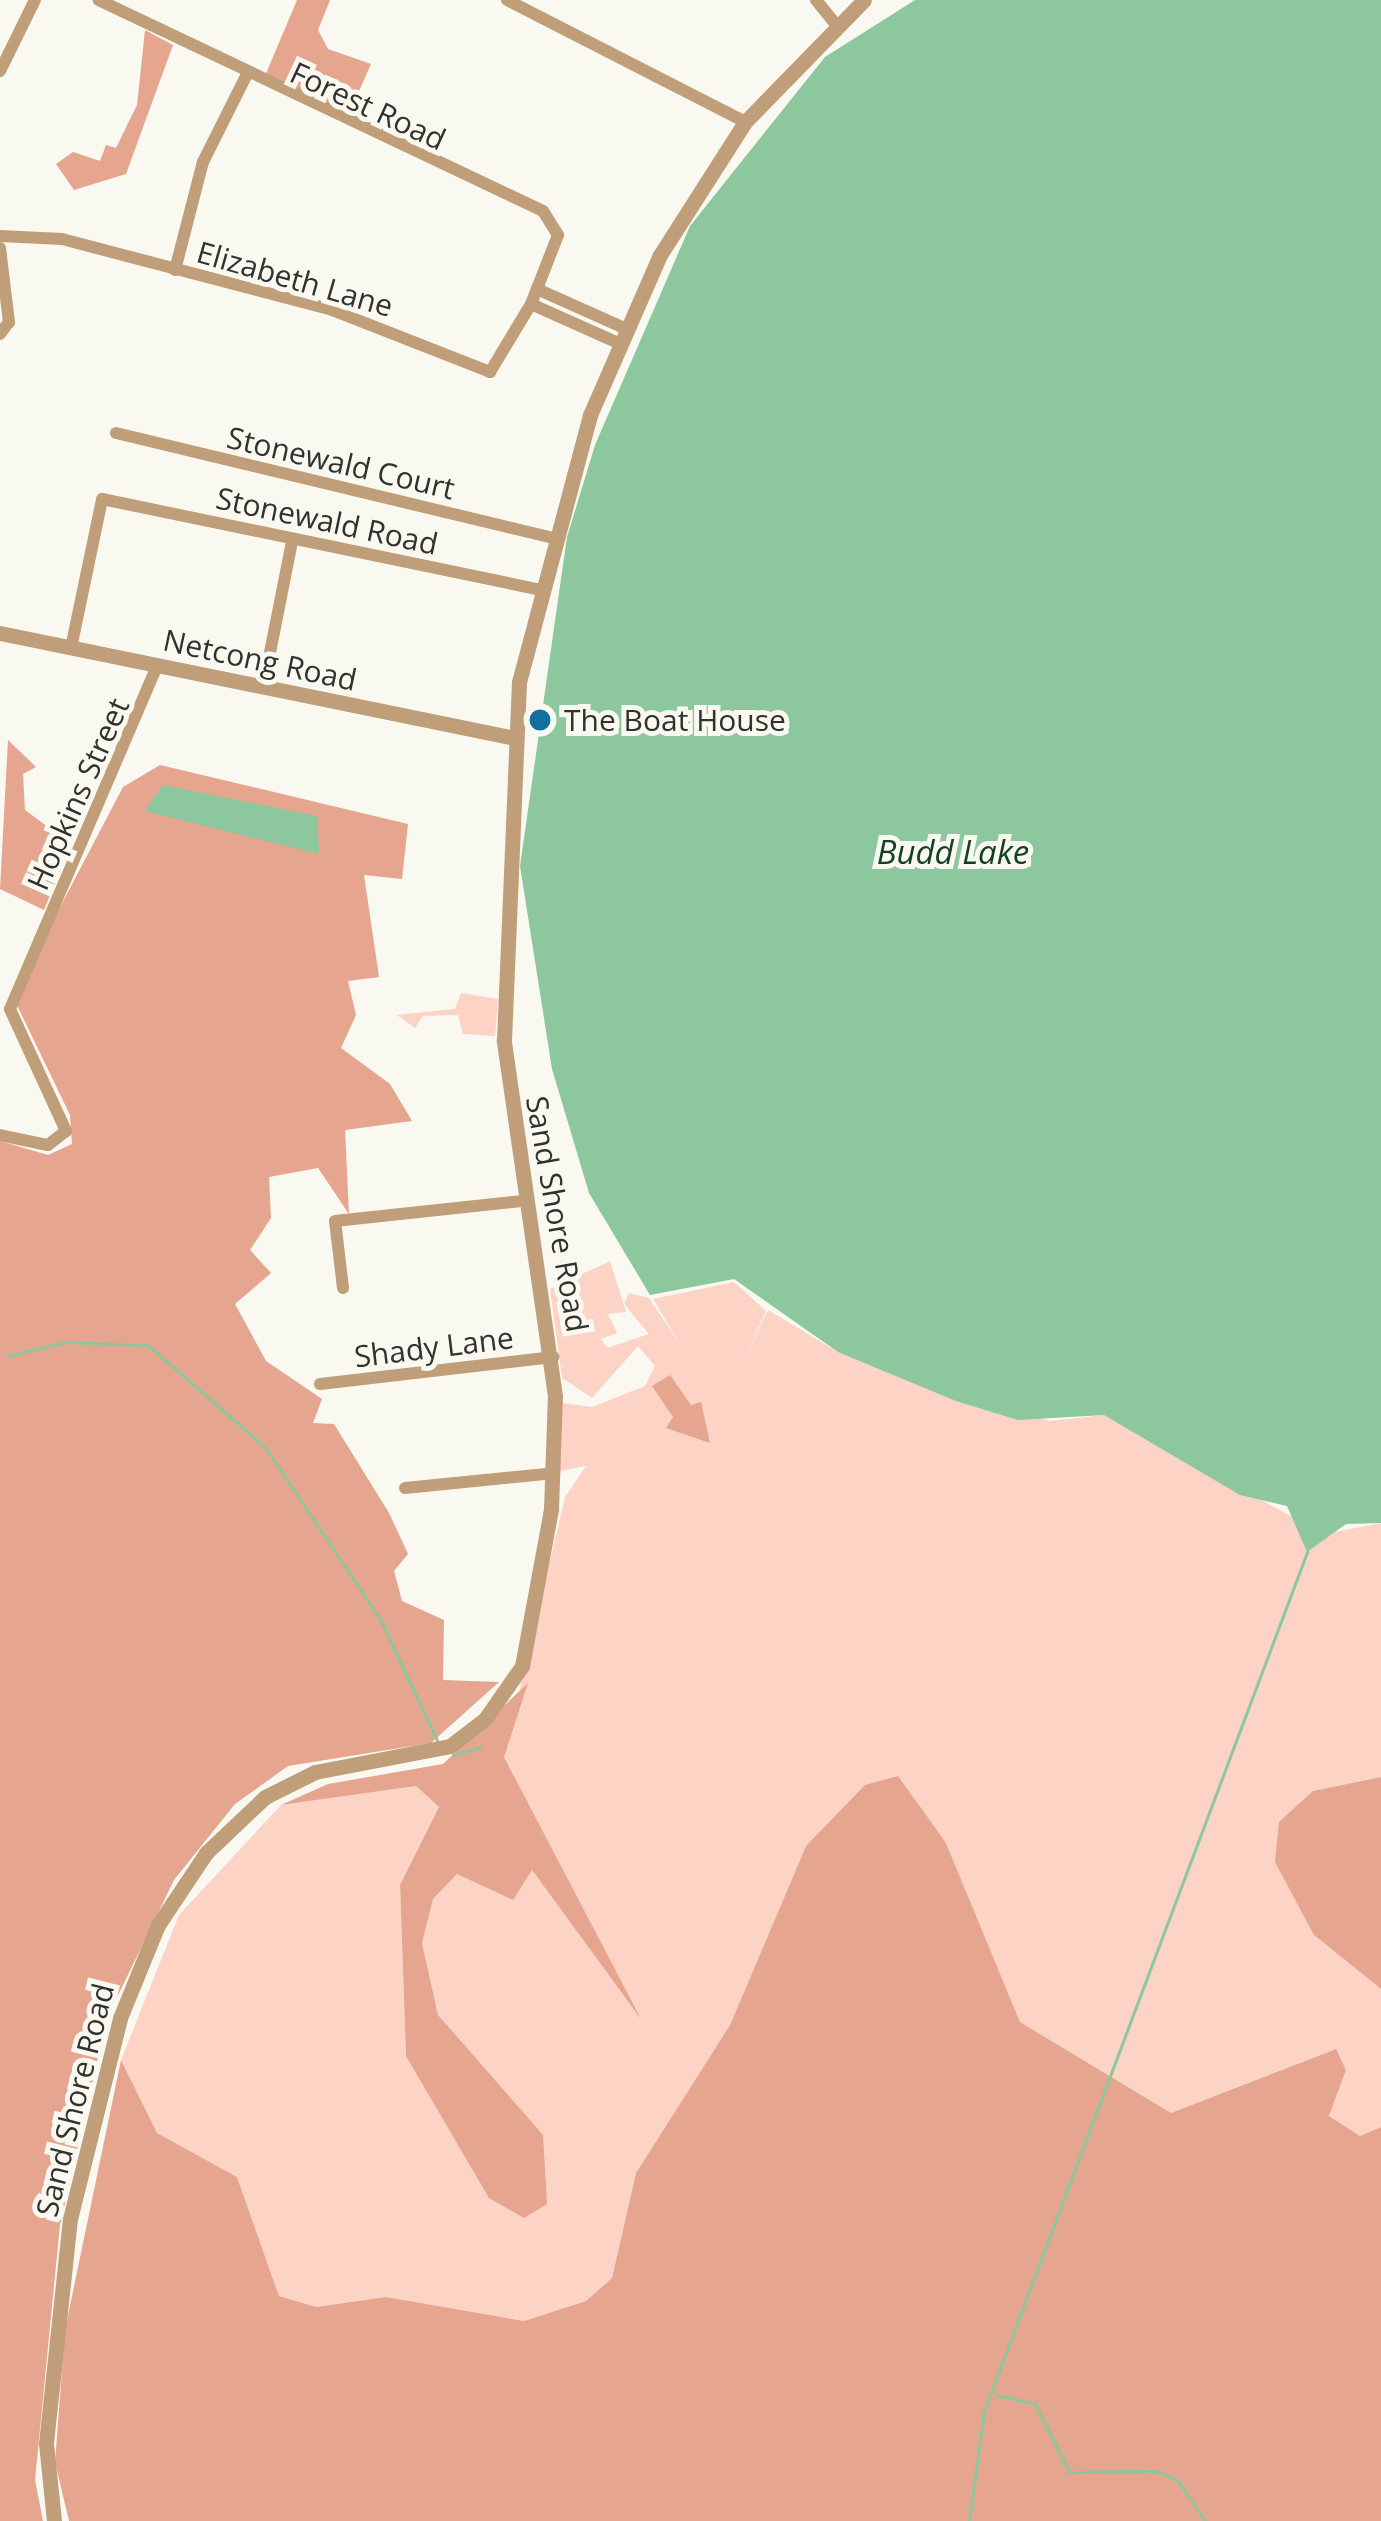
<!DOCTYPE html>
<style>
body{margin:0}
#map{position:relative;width:1381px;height:2521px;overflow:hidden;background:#faf9f1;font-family:"Open Sans",sans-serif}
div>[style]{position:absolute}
.green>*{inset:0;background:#fcd3c5}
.forest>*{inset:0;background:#e6a58e}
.water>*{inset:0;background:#8dc79d}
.stream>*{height:3px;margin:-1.5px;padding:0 1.5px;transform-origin:1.5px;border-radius:1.5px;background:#8dc79d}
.minor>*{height:12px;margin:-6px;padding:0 6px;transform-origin:6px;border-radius:6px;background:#c09e79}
.tertiary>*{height:15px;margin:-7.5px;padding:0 7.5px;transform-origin:7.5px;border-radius:7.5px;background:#c09e79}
.dots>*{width:33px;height:33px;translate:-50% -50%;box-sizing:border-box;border:6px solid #faf9f1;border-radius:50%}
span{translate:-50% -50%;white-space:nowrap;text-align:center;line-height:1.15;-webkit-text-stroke:10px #faf9f1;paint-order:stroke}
.street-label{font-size:30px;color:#32312e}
.poi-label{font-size:30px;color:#32312e}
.left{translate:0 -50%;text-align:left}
.water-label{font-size:33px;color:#144024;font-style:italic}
</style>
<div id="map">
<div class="green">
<div style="clip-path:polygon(461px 993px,498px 999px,495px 1036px,463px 1034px,458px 1015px,423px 1016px,415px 1028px,397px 1015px,455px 1009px)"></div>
<div style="clip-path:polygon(610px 1261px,626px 1312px,608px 1314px,617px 1333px,601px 1339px,607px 1348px,649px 1334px,624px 1304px,629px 1293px,649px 1298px,681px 1346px,653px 1299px,734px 1282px,766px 1311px,744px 1360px,768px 1310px,838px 1352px,1050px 1421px,1104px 1415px,1324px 1534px,1381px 1523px,1381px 1777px,1313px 1791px,1314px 1935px,1381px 1989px,1381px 2127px,1360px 2136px,1329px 2116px,1346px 2070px,1335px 2049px,1171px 2113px,1020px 2022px,946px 1843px,806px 1846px,730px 2025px,636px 2173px,612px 2278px,586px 2301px,524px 2321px,386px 2297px,316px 2307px,279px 2296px,237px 2177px,157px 2133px,121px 2060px,179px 1915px,281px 1805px,416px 1786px,439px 1807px,400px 1885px,406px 2056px,472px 2059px,438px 2015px,422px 1943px,433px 1899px,457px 1874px,531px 1869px,638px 2014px,504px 1757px,565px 1497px,586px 1466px,560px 1471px,561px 1403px,592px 1407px,645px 1386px,655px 1366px,638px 1346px,592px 1398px,562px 1378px,550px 1289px)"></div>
</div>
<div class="forest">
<div style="clip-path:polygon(297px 0,330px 0,318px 30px,328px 49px,371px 64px,348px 116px,265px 76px)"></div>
<div style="clip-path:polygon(145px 30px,173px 45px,126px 174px,74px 190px,56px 164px,73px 152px,100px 161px,106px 145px,116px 148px,137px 105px)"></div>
<div style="clip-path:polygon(8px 740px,36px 767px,23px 774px,25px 810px,71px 844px,44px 910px,0 889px)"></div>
<div style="clip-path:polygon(160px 765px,408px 824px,402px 879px,364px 875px,379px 977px,348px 981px,356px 1015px,341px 1048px,390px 1084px,412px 1121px,345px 1130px,349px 1214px,318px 1168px,269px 1177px,271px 1218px,250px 1250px,271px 1273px,235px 1304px,266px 1361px,322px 1399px,313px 1423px,334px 1424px,389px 1513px,408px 1554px,394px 1571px,402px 1601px,444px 1620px,443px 1680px,499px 1682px,431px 1743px,288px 1766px,235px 1804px,174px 1880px,107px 2018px,60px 2225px,35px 2480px,43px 2521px,0 2521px,0 1141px,48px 1155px,72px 1144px,70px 1115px,13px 997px,123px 787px)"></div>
<div style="clip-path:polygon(670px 1375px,691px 1405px,701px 1402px,710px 1443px,666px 1428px,673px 1417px,652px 1386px)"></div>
<div style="clip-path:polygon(528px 1683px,504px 1757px,641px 2019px,532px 1870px,513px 1900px,457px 1874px,433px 1899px,422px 1943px,438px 2015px,543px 2135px,547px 2204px,524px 2218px,489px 2198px,406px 2056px,400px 1885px,439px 1807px,416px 1786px,281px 1805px,328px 1784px,443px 1764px)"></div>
<div style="clip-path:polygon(898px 1776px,946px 1843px,1020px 2022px,1171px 2113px,1336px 2049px,1346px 2070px,1329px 2116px,1360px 2136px,1381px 2127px,1381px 2521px,69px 2521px,55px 2462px,65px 2330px,127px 2031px,121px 2060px,157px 2133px,237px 2177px,279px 2296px,316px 2307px,386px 2297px,524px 2321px,586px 2301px,612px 2278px,636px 2173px,730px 2025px,806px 1846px,865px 1785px)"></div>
<div style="clip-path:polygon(1381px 1777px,1381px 1989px,1314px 1935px,1275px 1862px,1279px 1822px,1313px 1791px)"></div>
</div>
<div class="water">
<div style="clip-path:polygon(915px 0,1381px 0,1381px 1523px,1346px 1524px,1307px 1552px,1287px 1506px,1240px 1495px,1104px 1415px,1018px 1420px,956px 1401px,838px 1352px,734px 1279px,650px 1295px,589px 1193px,552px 1069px,520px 866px,567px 537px,595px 445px,690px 226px,825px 57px)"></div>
<div style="clip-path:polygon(163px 785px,317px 816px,319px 854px,145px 811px)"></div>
</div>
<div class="stream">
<div style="left:8px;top:1356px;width:60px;rotate:-13.6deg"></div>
<div style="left:66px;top:1342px;width:82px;rotate:2.1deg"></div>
<div style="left:148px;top:1345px;width:155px;rotate:41.1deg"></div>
<div style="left:265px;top:1447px;width:207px;rotate:56.2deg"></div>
<div style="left:380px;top:1619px;width:134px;rotate:64.8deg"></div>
<div style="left:453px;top:1755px;width:29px;rotate:-16deg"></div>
<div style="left:997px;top:2395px;width:39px;rotate:13deg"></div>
<div style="left:1035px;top:2404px;width:76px;rotate:63.4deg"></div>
<div style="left:1069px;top:2472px;width:88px;rotate:-0.7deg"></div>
<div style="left:1157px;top:2471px;width:23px;rotate:25deg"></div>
<div style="left:1178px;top:2481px;width:48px;rotate:56deg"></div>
<div style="left:969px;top:2521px;width:111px;rotate:-82.2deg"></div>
<div style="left:984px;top:2411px;width:918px;rotate:-69.39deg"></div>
</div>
<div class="minor">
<div style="left:507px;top:0;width:267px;rotate:27.1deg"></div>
<div style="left:816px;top:0;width:32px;rotate:51deg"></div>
<div style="left:0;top:71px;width:79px;rotate:-63.8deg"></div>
<div style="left:0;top:236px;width:62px;rotate:2.8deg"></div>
<div style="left:62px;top:239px;width:279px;rotate:14.7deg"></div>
<div style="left:332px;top:310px;width:170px;rotate:21.4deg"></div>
<div style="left:490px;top:372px;width:79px;rotate:-58.9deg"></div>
<div style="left:531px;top:304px;width:74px;rotate:-68.6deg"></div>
<div style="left:558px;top:235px;width:28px;rotate:-122deg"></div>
<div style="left:543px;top:211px;width:492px;rotate:-154.6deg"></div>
<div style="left:0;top:248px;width:75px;rotate:83.1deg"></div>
<div style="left:9px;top:322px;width:15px;rotate:127deg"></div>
<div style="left:175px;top:270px;width:112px;rotate:-75.5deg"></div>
<div style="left:203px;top:162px;width:96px;rotate:-63.4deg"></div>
<div style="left:537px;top:289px;width:95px;rotate:24.1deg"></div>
<div style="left:531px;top:304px;width:95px;rotate:24.1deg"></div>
<div style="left:116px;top:433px;width:451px;rotate:13.5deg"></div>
<div style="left:71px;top:648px;width:152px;rotate:-78.2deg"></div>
<div style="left:102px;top:499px;width:449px;rotate:11.7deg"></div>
<div style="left:263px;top:688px;width:150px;rotate:-78.8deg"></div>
<div style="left:0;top:1135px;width:49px;rotate:11.8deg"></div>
<div style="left:48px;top:1145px;width:23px;rotate:-38deg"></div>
<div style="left:66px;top:1131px;width:134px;rotate:-114.7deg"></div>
<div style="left:10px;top:1009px;width:373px;rotate:-66.8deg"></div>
<div style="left:343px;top:1288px;width:67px;rotate:-96.8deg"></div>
<div style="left:335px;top:1221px;width:187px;rotate:-6.1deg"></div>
<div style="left:320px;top:1384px;width:235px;rotate:-6.6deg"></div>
<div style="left:405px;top:1488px;width:150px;rotate:-5.7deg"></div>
</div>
<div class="tertiary">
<div style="left:0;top:633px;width:520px;rotate:11.53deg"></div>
<div style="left:54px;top:2521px;width:78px;rotate:-95.9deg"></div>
<div style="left:46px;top:2443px;width:225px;rotate:-83.9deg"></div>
<div style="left:70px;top:2219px;width:207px;rotate:-76deg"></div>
<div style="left:120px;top:2018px;width:100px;rotate:-67.8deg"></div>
<div style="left:158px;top:1925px;width:87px;rotate:-56.3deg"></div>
<div style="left:206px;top:1853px;width:81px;rotate:-43.5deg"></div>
<div style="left:265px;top:1797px;width:56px;rotate:-26.6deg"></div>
<div style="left:315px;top:1772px;width:137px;rotate:-10.9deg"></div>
<div style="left:450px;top:1746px;width:44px;rotate:-37.6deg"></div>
<div style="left:485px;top:1719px;width:65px;rotate:-55.1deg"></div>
<div style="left:522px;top:1666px;width:160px;rotate:-79.5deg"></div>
<div style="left:551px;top:1509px;width:113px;rotate:-88deg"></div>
<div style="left:555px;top:1396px;width:360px;rotate:-98.2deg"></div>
<div style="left:504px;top:1040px;width:358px;rotate:-87.6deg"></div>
<div style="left:519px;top:682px;width:276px;rotate:-75.1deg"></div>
<div style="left:590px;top:415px;width:175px;rotate:-66.4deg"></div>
<div style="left:660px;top:255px;width:158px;rotate:-57.4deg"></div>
<div style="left:745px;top:122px;width:170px;rotate:-45.7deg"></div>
</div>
<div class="dots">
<div style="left:540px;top:720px;background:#11709e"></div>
</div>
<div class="street-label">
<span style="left:368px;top:106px;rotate:25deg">Forest Road</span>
<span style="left:295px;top:279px;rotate:16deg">Elizabeth Lane</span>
<span style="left:341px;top:463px;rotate:13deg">Stonewald Court</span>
<span style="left:327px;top:521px;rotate:12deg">Stonewald Road</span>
<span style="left:260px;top:660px;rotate:12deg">Netcong Road</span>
<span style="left:78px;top:794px;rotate:-66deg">Hopkins Street</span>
<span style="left:557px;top:1214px;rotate:80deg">Sand Shore Road</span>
<span style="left:434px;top:1347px;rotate:-7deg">Shady Lane</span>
<span style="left:75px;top:2100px;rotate:-76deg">Sand Shore Road</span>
</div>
<div class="poi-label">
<span class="left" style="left:564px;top:720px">The Boat House</span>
</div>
<div class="water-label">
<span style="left:953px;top:852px">Budd Lake</span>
</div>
</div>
